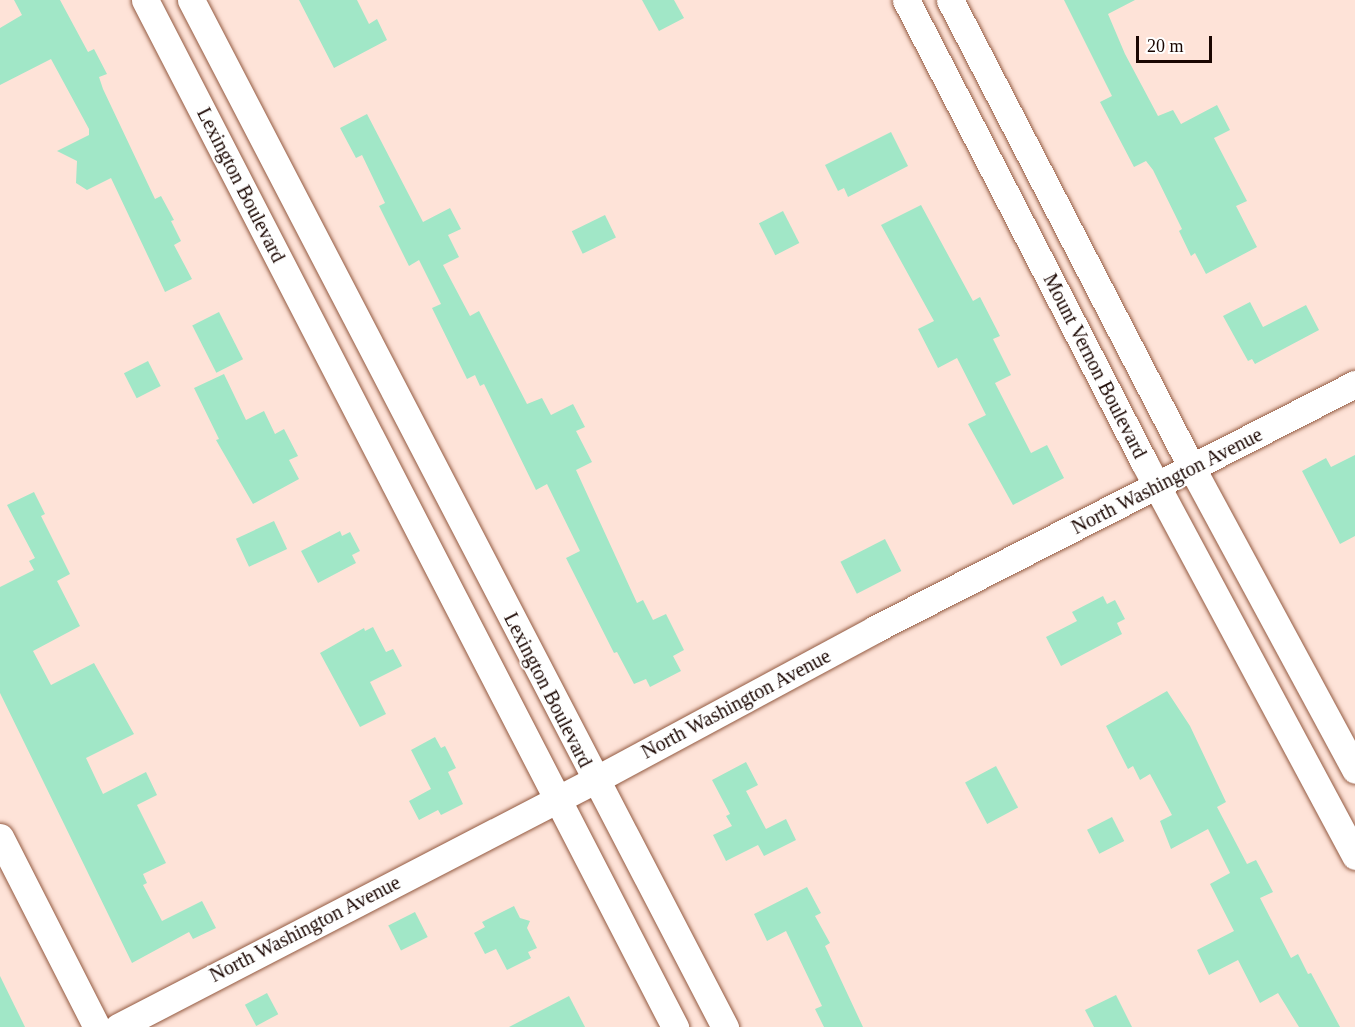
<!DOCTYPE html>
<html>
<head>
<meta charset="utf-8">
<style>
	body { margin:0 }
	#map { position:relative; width:1355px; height:1027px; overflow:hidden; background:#fee3d8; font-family:"Times New Roman",serif }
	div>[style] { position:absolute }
	.building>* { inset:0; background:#a1e7c7; transform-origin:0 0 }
	.roads { filter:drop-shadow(0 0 2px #935a41) drop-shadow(0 0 2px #935a41) }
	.minor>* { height:27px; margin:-13.5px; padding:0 13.5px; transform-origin:13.5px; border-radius:13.5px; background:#fff }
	span { translate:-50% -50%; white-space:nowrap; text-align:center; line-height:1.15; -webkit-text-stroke:4.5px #fff; paint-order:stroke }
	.street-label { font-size:20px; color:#1a0601 }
	.scale { position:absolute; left:1136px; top:36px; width:76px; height:27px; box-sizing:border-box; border:3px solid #1a0601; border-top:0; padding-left:8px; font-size:18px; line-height:21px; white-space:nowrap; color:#1a0601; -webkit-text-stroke:4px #fff; paint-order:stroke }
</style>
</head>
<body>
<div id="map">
	<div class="building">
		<i style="clip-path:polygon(14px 0,60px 0,88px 52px,94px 49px,107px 74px,99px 77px,103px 89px,155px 199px,161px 196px,174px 220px,171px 221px,181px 241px,174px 245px,192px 279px,165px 292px,111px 178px,87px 190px,76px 183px,77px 161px,57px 151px,89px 135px,89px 129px,51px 59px,0 85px,0 28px,22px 15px)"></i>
		<i style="clip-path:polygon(299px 0,357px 0,369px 24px,377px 19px,387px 40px,334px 68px)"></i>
		<i style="clip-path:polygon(642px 0,674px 0,684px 18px,659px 31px)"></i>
		<i style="clip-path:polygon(1064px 0,1135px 0,1108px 14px,1125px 54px,1158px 116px,1173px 110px,1181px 124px,1217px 105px,1230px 130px,1214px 138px,1247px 201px,1236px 206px,1257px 247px,1206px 274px,1195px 253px,1191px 256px,1179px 231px,1182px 229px,1153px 170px,1146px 161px,1134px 167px,1100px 102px,1112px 96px)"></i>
		<i style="clip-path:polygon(367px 114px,423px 222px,450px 208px,461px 229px,448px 235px,459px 257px,443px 265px,470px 316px,479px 311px,527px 404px,542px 398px,551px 415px,573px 404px,585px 427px,576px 431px,592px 462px,576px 470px,637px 603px,643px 600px,653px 620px,666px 614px,684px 650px,673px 656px,681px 671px,650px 687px,646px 679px,634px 684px,617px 652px,614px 653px,566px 558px,580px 551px,547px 484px,536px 490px,484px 384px,480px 386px,475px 375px,467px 379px,432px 308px,441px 304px,419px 260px,409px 266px,379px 206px,385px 203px,362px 155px,356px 158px,340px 128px)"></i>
		<i style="clip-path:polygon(891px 132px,908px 166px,848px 197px,844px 188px,838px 191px,825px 165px)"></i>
		<i style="clip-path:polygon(921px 205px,973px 301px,980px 297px,1000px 336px,993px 339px,1011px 375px,995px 383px,1031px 453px,1047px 445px,1064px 478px,1013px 505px,968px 424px,986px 415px,957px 358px,938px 368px,918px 329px,934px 321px,881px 225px)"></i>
		<i style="left:783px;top:211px;width:36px;height:27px;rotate:63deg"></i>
		<i style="left:605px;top:215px;width:25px;height:37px;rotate:64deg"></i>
		<i style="clip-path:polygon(1250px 302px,1263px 327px,1306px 305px,1319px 330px,1255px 364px,1252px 359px,1248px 361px,1223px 316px)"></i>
		<i style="left:219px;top:312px;width:53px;height:30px;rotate:63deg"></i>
		<i style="left:148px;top:361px;width:28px;height:27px;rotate:63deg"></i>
		<i style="clip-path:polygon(224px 374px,246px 420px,264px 411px,275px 434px,284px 429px,298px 456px,289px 460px,299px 479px,253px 504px,216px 440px,219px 439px,194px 388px)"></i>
		<i style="clip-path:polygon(1355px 455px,1355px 536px,1340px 544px,1302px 471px,1326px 458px,1331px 467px)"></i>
		<i style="clip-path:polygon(34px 492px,45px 514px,41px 516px,70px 574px,57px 581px,80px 626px,33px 651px,51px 685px,94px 663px,134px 734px,86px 758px,103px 794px,146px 772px,157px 795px,137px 805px,166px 863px,143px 874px,147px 883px,143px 885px,162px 921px,202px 901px,216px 928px,193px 939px,189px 932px,132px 963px,0 693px,0 587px,34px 570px,29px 561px,35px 558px,7px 505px)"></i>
		<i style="left:274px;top:521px;width:31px;height:42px;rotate:65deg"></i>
		<i style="clip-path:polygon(340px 531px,342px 536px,350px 532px,360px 551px,352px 555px,356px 563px,318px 583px,301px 551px)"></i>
		<i style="left:885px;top:539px;width:36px;height:50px;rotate:63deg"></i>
		<i style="clip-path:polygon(1103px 596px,1107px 604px,1115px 600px,1125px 619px,1117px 623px,1122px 634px,1061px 666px,1046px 637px,1077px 621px,1072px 612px)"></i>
		<i style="clip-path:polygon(373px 627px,386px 652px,393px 649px,402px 666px,370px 682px,386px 714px,360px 727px,320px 653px,364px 628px,365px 631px)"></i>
		<i style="clip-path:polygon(1167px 691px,1190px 726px,1226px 802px,1217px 807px,1247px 864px,1256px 860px,1273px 892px,1260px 898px,1291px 958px,1298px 954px,1308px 974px,1311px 973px,1340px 1027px,1299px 1027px,1278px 993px,1260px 1003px,1238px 960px,1209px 975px,1197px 950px,1234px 931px,1210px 884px,1230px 873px,1208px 829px,1171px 849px,1160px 821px,1172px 815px,1150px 774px,1140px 780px,1133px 766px,1128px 769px,1106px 726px)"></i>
		<i style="clip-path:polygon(435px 737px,441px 748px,445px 746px,456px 768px,448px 772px,463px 804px,441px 815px,438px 810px,419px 820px,409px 801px,431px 789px,411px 750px)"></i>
		<i style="clip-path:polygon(746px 762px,758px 785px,746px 791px,766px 829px,786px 819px,796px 840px,764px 856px,758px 845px,726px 861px,713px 835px,732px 826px,726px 816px,730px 814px,712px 780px)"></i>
		<i style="left:996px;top:766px;width:47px;height:35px;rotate:62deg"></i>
		<i style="left:1112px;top:817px;width:27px;height:28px;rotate:63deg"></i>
		<i style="clip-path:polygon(807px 887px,821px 913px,815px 916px,830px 943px,825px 946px,863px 1027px,824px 1027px,815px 1009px,822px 1006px,786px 931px,767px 941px,754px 914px)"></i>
		<i style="clip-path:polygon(514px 906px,520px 918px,530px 921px,527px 928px,537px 948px,528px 952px,531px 958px,507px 970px,496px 949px,485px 954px,474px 933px,485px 927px,482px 922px)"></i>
		<i style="left:415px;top:912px;width:28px;height:30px;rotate:63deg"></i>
		<i style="clip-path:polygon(0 976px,25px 1027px,0 1027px)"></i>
		<i style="left:267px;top:993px;width:24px;height:25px;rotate:62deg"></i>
		<i style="clip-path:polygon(1116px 995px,1132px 1027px,1094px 1027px,1085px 1010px)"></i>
		<i style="clip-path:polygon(569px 996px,585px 1027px,509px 1027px)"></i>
	</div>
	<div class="roads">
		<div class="minor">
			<i style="left:145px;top:0;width:1156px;rotate:62.7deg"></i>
			<i style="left:191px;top:0;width:1158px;rotate:62.53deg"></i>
			<i style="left:906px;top:0;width:520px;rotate:62.74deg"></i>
			<i style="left:1144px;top:462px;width:447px;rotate:61.8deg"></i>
			<i style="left:950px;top:0;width:527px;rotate:62.66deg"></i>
			<i style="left:1192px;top:468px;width:343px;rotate:61.6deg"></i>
			<i style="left:0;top:837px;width:213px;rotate:63deg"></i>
			<i style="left:118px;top:1027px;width:537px;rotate:-27.38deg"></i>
			<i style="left:595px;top:780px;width:318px;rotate:-28.3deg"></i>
			<i style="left:875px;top:629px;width:539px;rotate:-27.04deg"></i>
		</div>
	</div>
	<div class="street-label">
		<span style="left:241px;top:185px;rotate:63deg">Lexington Boulevard</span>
		<span style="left:1095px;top:366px;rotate:63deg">Mount Vernon Boulevard</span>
		<span style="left:1167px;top:481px;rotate:-27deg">North Washington Avenue</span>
		<span style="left:548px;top:690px;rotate:63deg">Lexington Boulevard</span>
		<span style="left:736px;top:704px;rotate:-28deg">North Washington Avenue</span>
		<span style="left:305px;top:929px;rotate:-27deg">North Washington Avenue</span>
	</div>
	<div class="scale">20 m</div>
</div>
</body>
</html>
